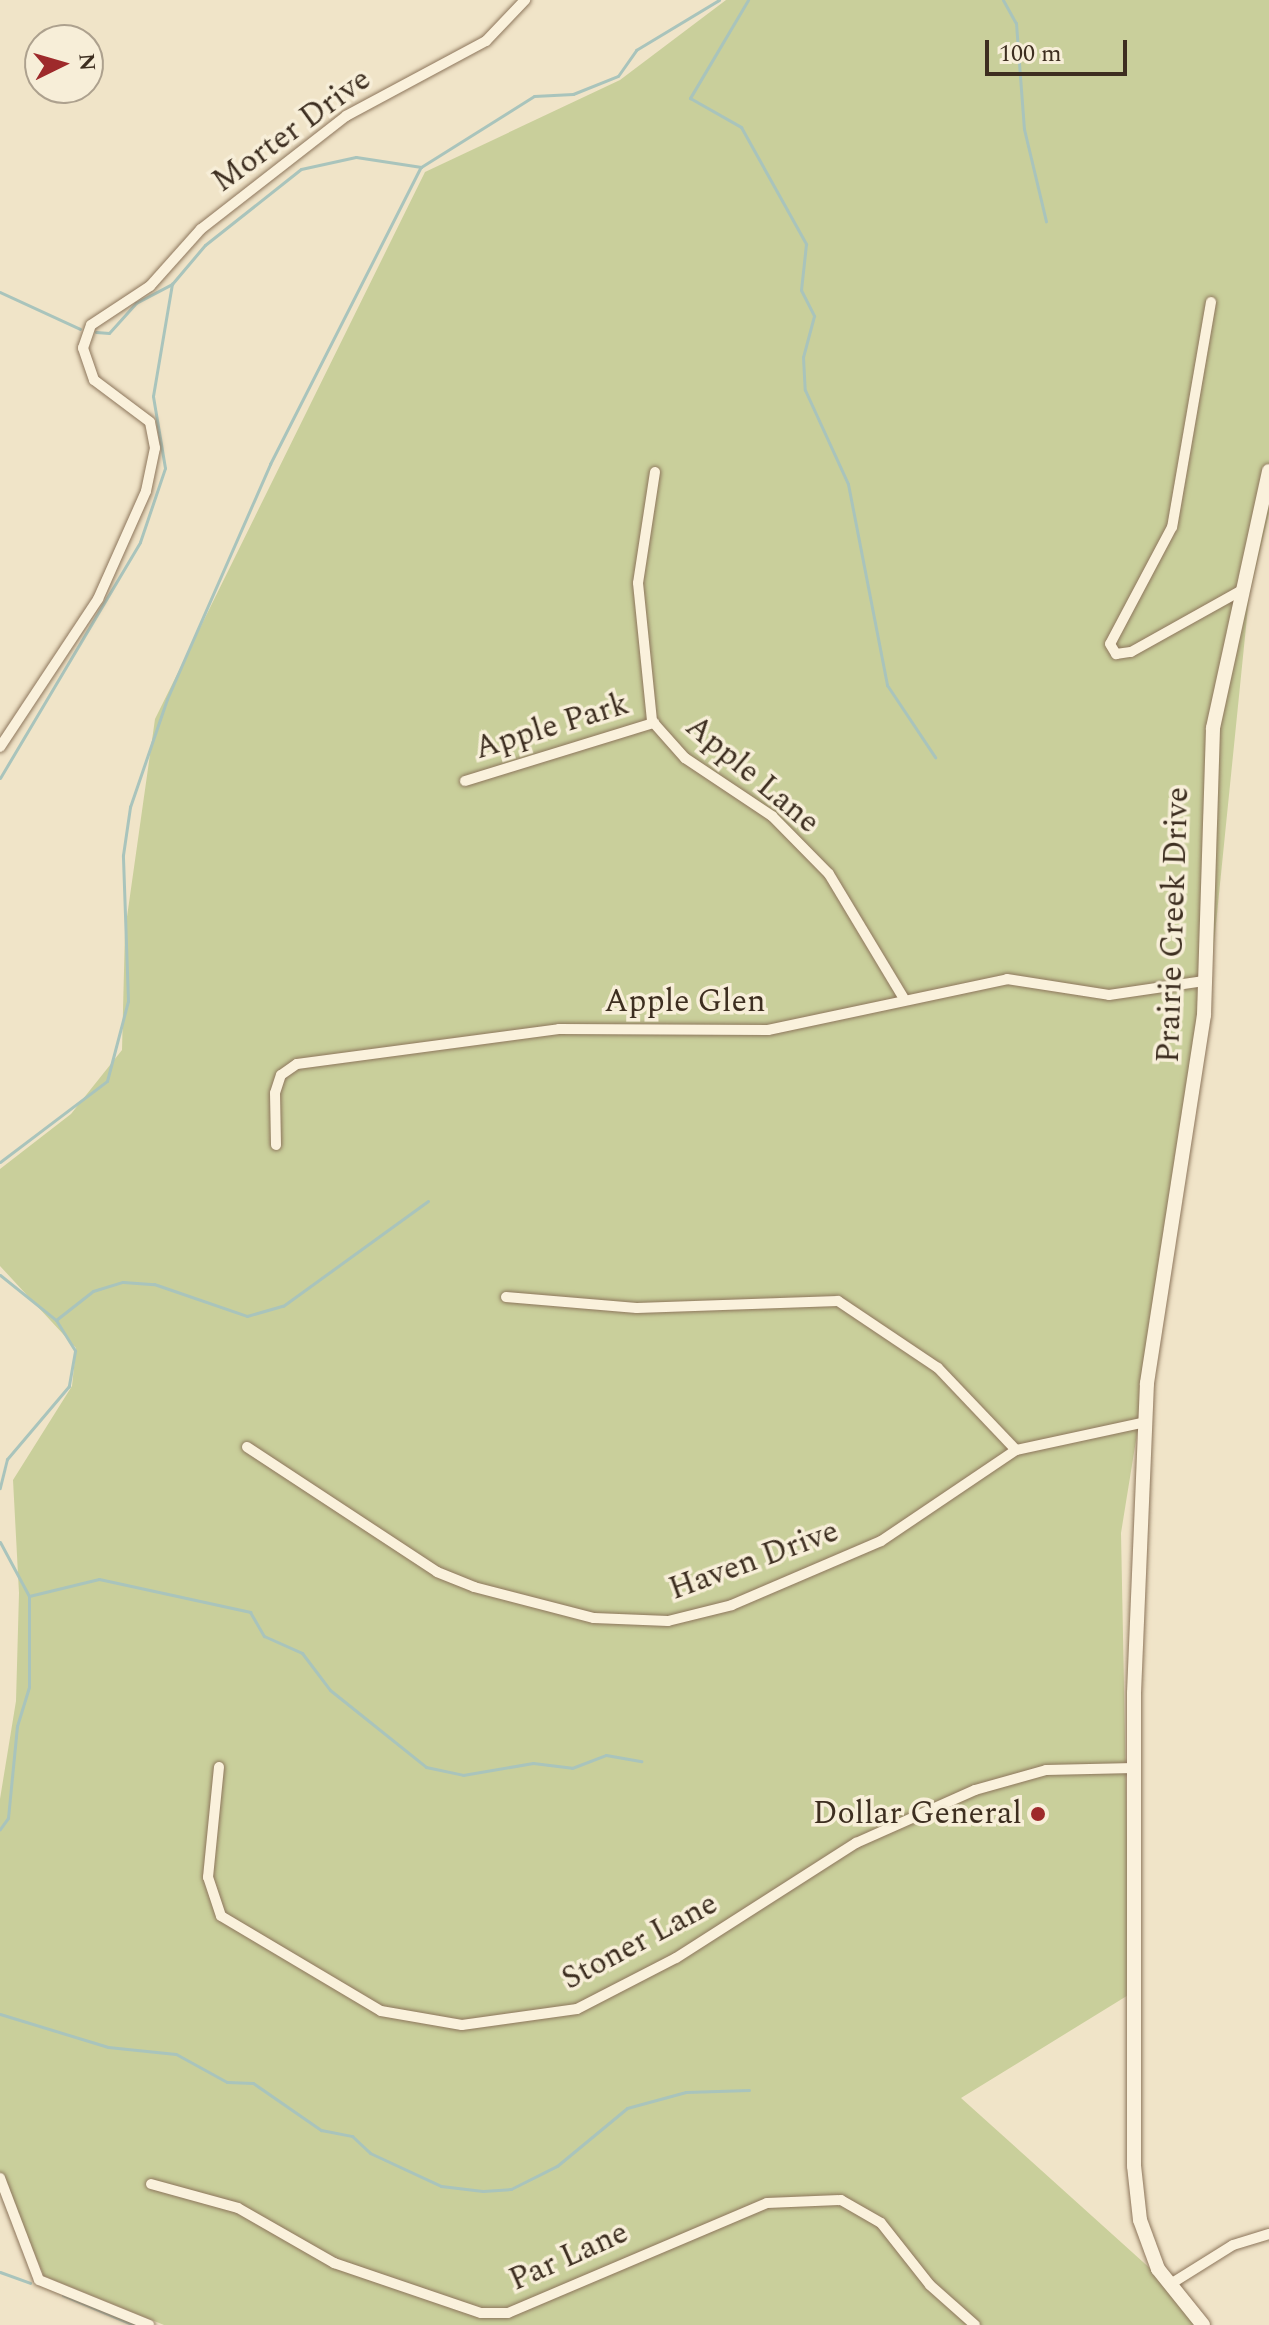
<!DOCTYPE html>
<html>
<head>
<meta charset="utf-8">
<style>
	body { margin:0 }
	#map { position:relative; width:1269px; height:2325px; overflow:hidden; background:#f0e4c8; font-family:Spectral,serif }
	div>[style] { position:absolute }
	.green>* { inset:0; background:#c9cf9b }
	.stream>* { height:3px; margin:-1.5px; padding:0 1.5px; transform-origin:1.5px; border-radius:1.5px; background:#a9c4bc }
	.roads { filter:drop-shadow(0 0 2px #8d765c) drop-shadow(0 0 2px #8d765c) }
	.street>* { height:10px; margin:-5px; padding:0 5px; transform-origin:5px; border-radius:5px; background:#faf1dc }
	.secondary>* { height:14px; margin:-7px; padding:0 7px; transform-origin:7px; border-radius:7px; background:#faf1dc }
	.dots>* { width:22px; height:22px; translate:-50% -50%; box-sizing:border-box; border:4px solid #f7eed8; border-radius:50% }
	span { translate:-50% -50%; white-space:nowrap; text-align:center; line-height:1.15; -webkit-text-stroke:7px #f7eed8; paint-order:stroke }
	.street-label { font-size:32px; color:#3d2e20 }
	.poi-label { font-size:32px; color:#3d2e20 }
	.right { translate:-100% -50%; text-align:right }
	.north { position:absolute; left:24px; top:24px; width:80px; height:80px; box-sizing:border-box; background:#f7eed8; border:2px solid #ada18e; border-radius:50%; rotate:85deg; font-size:22px; font-weight:700; line-height:32px; text-align:center; color:#3d2e20 }
	.north::after { content:''; display:block; margin:auto; width:28px; height:36px; background:#9e2a2b; clip-path:polygon(50% 0,100% 100%,50% 72%,0 100%) }
	.scale { position:absolute; left:985px; top:40px; width:142px; height:36px; box-sizing:border-box; border:4px solid #3d2e20; border-top:0; padding-left:10px; font-size:24px; line-height:28px; white-space:nowrap; color:#3d2e20; -webkit-text-stroke:6px #f7eed8; paint-order:stroke }
</style>
</head>
<body>
<div id="map">
	<div class="green">
		<i style="clip-path:polygon(726px 0,1269px 0,1269px 513px,1249px 597px,1210px 983px,1121px 1533px,1130px 1994px,961px 2098px,1153px 2271px,1200px 2325px,164px 2325px,44px 2276px,0 2172px,0 1799px,16px 1701px,19px 1593px,13px 1480px,72px 1386px,76px 1348px,0 1266px,0 1169px,71px 1114px,122px 1050px,125px 931px,155px 719px,425px 172px,620px 80px)"></i>
	</div>
	<div class="stream">
		<i style="left:748px;top:0;width:114px;rotate:120.6deg"></i>
		<i style="left:690px;top:98px;width:59px;rotate:29.6deg"></i>
		<i style="left:741px;top:127px;width:134px;rotate:60.9deg"></i>
		<i style="left:806px;top:244px;width:46px;rotate:96.2deg"></i>
		<i style="left:801px;top:290px;width:29px;rotate:63deg"></i>
		<i style="left:814px;top:316px;width:42px;rotate:105deg"></i>
		<i style="left:803px;top:357px;width:33px;rotate:87deg"></i>
		<i style="left:805px;top:390px;width:103px;rotate:65.4deg"></i>
		<i style="left:848px;top:484px;width:205px;rotate:79deg"></i>
		<i style="left:887px;top:685px;width:87px;rotate:56.3deg"></i>
		<i style="left:1003px;top:0;width:26px;rotate:61deg"></i>
		<i style="left:1016px;top:23px;width:106px;rotate:85.7deg"></i>
		<i style="left:1024px;top:129px;width:95px;rotate:76.6deg"></i>
		<i style="left:0;top:292px;width:88px;rotate:24.8deg"></i>
		<i style="left:96px;top:332px;width:13px;rotate:4deg"></i>
		<i style="left:109px;top:333px;width:40px;rotate:-48deg"></i>
		<i style="left:136px;top:303px;width:41px;rotate:-27.8deg"></i>
		<i style="left:172px;top:284px;width:51px;rotate:-49.8deg"></i>
		<i style="left:205px;top:245px;width:122px;rotate:-38.4deg"></i>
		<i style="left:301px;top:169px;width:56px;rotate:-12.3deg"></i>
		<i style="left:356px;top:157px;width:66px;rotate:8.7deg"></i>
		<i style="left:0;top:778px;width:274px;rotate:-59.3deg"></i>
		<i style="left:140px;top:542px;width:78px;rotate:-71.3deg"></i>
		<i style="left:165px;top:468px;width:73px;rotate:-99.5deg"></i>
		<i style="left:153px;top:396px;width:114px;rotate:-80.4deg"></i>
		<i style="left:0;top:1162px;width:134px;rotate:-37.1deg"></i>
		<i style="left:107px;top:1081px;width:83px;rotate:-75.3deg"></i>
		<i style="left:128px;top:1001px;width:146px;rotate:-92deg"></i>
		<i style="left:123px;top:855px;width:49px;rotate:-81.7deg"></i>
		<i style="left:130px;top:807px;width:114px;rotate:-71.1deg"></i>
		<i style="left:167px;top:699px;width:257px;rotate:-66.3deg"></i>
		<i style="left:270px;top:464px;width:333px;rotate:-63.1deg"></i>
		<i style="left:421px;top:167px;width:133px;rotate:-32.1deg"></i>
		<i style="left:534px;top:96px;width:39px;rotate:-3deg"></i>
		<i style="left:573px;top:94px;width:48px;rotate:-21.8deg"></i>
		<i style="left:618px;top:76px;width:32px;rotate:-55deg"></i>
		<i style="left:636px;top:50px;width:97px;rotate:-31.1deg"></i>
		<i style="left:0;top:1275px;width:72px;rotate:38.8deg"></i>
		<i style="left:56px;top:1320px;width:36px;rotate:58deg"></i>
		<i style="left:75px;top:1351px;width:36px;rotate:100deg"></i>
		<i style="left:69px;top:1386px;width:96px;rotate:130.3deg"></i>
		<i style="left:7px;top:1459px;width:30px;rotate:104deg"></i>
		<i style="left:56px;top:1320px;width:47px;rotate:-38.1deg"></i>
		<i style="left:93px;top:1291px;width:31px;rotate:-17deg"></i>
		<i style="left:123px;top:1282px;width:31px;rotate:4deg"></i>
		<i style="left:154px;top:1284px;width:98px;rotate:19deg"></i>
		<i style="left:247px;top:1316px;width:37px;rotate:-16deg"></i>
		<i style="left:283px;top:1306px;width:179px;rotate:-35.9deg"></i>
		<i style="left:0;top:1542px;width:61px;rotate:61.8deg"></i>
		<i style="left:29px;top:1596px;width:91px;rotate:90deg"></i>
		<i style="left:29px;top:1687px;width:41px;rotate:107.1deg"></i>
		<i style="left:17px;top:1726px;width:92px;rotate:95.6deg"></i>
		<i style="left:8px;top:1818px;width:14px;rotate:126deg"></i>
		<i style="left:29px;top:1596px;width:72px;rotate:-13.7deg"></i>
		<i style="left:99px;top:1579px;width:155px;rotate:12.3deg"></i>
		<i style="left:250px;top:1612px;width:28px;rotate:60deg"></i>
		<i style="left:264px;top:1636px;width:42px;rotate:24.1deg"></i>
		<i style="left:302px;top:1653px;width:46px;rotate:52.9deg"></i>
		<i style="left:330px;top:1690px;width:123px;rotate:38.7deg"></i>
		<i style="left:426px;top:1767px;width:38px;rotate:12deg"></i>
		<i style="left:463px;top:1775px;width:71px;rotate:-9.7deg"></i>
		<i style="left:533px;top:1763px;width:39px;rotate:7deg"></i>
		<i style="left:572px;top:1768px;width:36px;rotate:-21deg"></i>
		<i style="left:606px;top:1755px;width:36px;rotate:10deg"></i>
		<i style="left:0;top:2014px;width:113px;rotate:17deg"></i>
		<i style="left:108px;top:2047px;width:68px;rotate:5.9deg"></i>
		<i style="left:176px;top:2054px;width:58px;rotate:28.8deg"></i>
		<i style="left:227px;top:2082px;width:26px;rotate:2deg"></i>
		<i style="left:253px;top:2083px;width:83px;rotate:34.7deg"></i>
		<i style="left:321px;top:2130px;width:32px;rotate:11deg"></i>
		<i style="left:352px;top:2136px;width:25px;rotate:43deg"></i>
		<i style="left:370px;top:2153px;width:78px;rotate:24.9deg"></i>
		<i style="left:441px;top:2186px;width:42px;rotate:6.8deg"></i>
		<i style="left:483px;top:2191px;width:28px;rotate:-4deg"></i>
		<i style="left:511px;top:2189px;width:51px;rotate:-26.6deg"></i>
		<i style="left:557px;top:2166px;width:91px;rotate:-39.6deg"></i>
		<i style="left:627px;top:2108px;width:61px;rotate:-15.2deg"></i>
		<i style="left:686px;top:2092px;width:63px;rotate:-1.8deg"></i>
		<i style="left:0;top:2272px;width:32px;rotate:20deg"></i>
		<i style="left:63px;top:2295px;width:77px;rotate:22.9deg"></i>
	</div>
	<div class="roads">
		<div class="street">
			<i style="left:1211px;top:302px;width:228px;rotate:99.8deg"></i>
			<i style="left:1172px;top:527px;width:132px;rotate:117.9deg"></i>
			<i style="left:1110px;top:644px;width:12px;rotate:59deg"></i>
			<i style="left:1116px;top:654px;width:15px;rotate:-8deg"></i>
			<i style="left:1131px;top:652px;width:127px;rotate:-29.2deg"></i>
			<i style="left:655px;top:472px;width:112px;rotate:98.7deg"></i>
			<i style="left:638px;top:583px;width:139px;rotate:84.2deg"></i>
			<i style="left:652px;top:721px;width:50px;rotate:48.3deg"></i>
			<i style="left:685px;top:758px;width:105px;rotate:33.7deg"></i>
			<i style="left:772px;top:816px;width:81px;rotate:45.5deg"></i>
			<i style="left:829px;top:874px;width:146px;rotate:59deg"></i>
			<i style="left:0;top:747px;width:178px;rotate:-56.5deg"></i>
			<i style="left:98px;top:599px;width:118px;rotate:-66deg"></i>
			<i style="left:146px;top:491px;width:44px;rotate:-78.2deg"></i>
			<i style="left:155px;top:448px;width:26px;rotate:-101deg"></i>
			<i style="left:150px;top:422px;width:70px;rotate:-143.1deg"></i>
			<i style="left:94px;top:380px;width:34px;rotate:-109deg"></i>
			<i style="left:83px;top:348px;width:24px;rotate:-71deg"></i>
			<i style="left:91px;top:325px;width:71px;rotate:-33.5deg"></i>
			<i style="left:150px;top:286px;width:76px;rotate:-48.2deg"></i>
			<i style="left:201px;top:229px;width:184px;rotate:-37.9deg"></i>
			<i style="left:346px;top:116px;width:159px;rotate:-28.2deg"></i>
			<i style="left:486px;top:41px;width:57px;rotate:-46.4deg"></i>
			<i style="left:465px;top:781px;width:198px;rotate:-17.1deg"></i>
			<i style="left:276px;top:1145px;width:52px;rotate:-91.1deg"></i>
			<i style="left:275px;top:1093px;width:19px;rotate:-72deg"></i>
			<i style="left:281px;top:1075px;width:19px;rotate:-35deg"></i>
			<i style="left:297px;top:1064px;width:264px;rotate:-7.6deg"></i>
			<i style="left:559px;top:1029px;width:209px;rotate:0.3deg"></i>
			<i style="left:768px;top:1030px;width:244px;rotate:-12deg"></i>
			<i style="left:1007px;top:979px;width:103px;rotate:8.9deg"></i>
			<i style="left:1109px;top:995px;width:96px;rotate:-8.4deg"></i>
			<i style="left:506px;top:1297px;width:131px;rotate:4.8deg"></i>
			<i style="left:637px;top:1308px;width:201px;rotate:-2deg"></i>
			<i style="left:838px;top:1301px;width:120px;rotate:33.8deg"></i>
			<i style="left:938px;top:1368px;width:113px;rotate:46.4deg"></i>
			<i style="left:247px;top:1447px;width:227px;rotate:33.3deg"></i>
			<i style="left:437px;top:1572px;width:40px;rotate:22deg"></i>
			<i style="left:474px;top:1587px;width:124px;rotate:14.5deg"></i>
			<i style="left:594px;top:1618px;width:74px;rotate:2.3deg"></i>
			<i style="left:668px;top:1621px;width:66px;rotate:-14deg"></i>
			<i style="left:732px;top:1605px;width:162px;rotate:-23.2deg"></i>
			<i style="left:881px;top:1541px;width:163px;rotate:-34deg"></i>
			<i style="left:1016px;top:1450px;width:132px;rotate:-12.2deg"></i>
			<i style="left:219px;top:1767px;width:111px;rotate:95.7deg"></i>
			<i style="left:208px;top:1877px;width:41px;rotate:71.6deg"></i>
			<i style="left:221px;top:1916px;width:186px;rotate:30.7deg"></i>
			<i style="left:381px;top:2011px;width:82px;rotate:9.8deg"></i>
			<i style="left:462px;top:2025px;width:116px;rotate:-7.9deg"></i>
			<i style="left:577px;top:2009px;width:111px;rotate:-27.3deg"></i>
			<i style="left:676px;top:1958px;width:214px;rotate:-32.6deg"></i>
			<i style="left:856px;top:1843px;width:130px;rotate:-24deg"></i>
			<i style="left:975px;top:1790px;width:74px;rotate:-15.7deg"></i>
			<i style="left:1046px;top:1770px;width:88px;rotate:-1.3deg"></i>
			<i style="left:0;top:2178px;width:109px;rotate:69.1deg"></i>
			<i style="left:39px;top:2280px;width:119px;rotate:22.2deg"></i>
			<i style="left:151px;top:2184px;width:90px;rotate:15.4deg"></i>
			<i style="left:238px;top:2208px;width:111px;rotate:29.8deg"></i>
			<i style="left:334px;top:2263px;width:155px;rotate:18.8deg"></i>
			<i style="left:481px;top:2313px;width:27px"></i>
			<i style="left:508px;top:2313px;width:281px;rotate:-23deg"></i>
			<i style="left:767px;top:2203px;width:74px;rotate:-2.3deg"></i>
			<i style="left:841px;top:2200px;width:46px;rotate:29.9deg"></i>
			<i style="left:881px;top:2223px;width:79px;rotate:51.7deg"></i>
			<i style="left:930px;top:2285px;width:60px;rotate:41.6deg"></i>
			<i style="left:1169px;top:2285px;width:75px;rotate:-32deg"></i>
			<i style="left:1233px;top:2245px;width:38px;rotate:-17deg"></i>
		</div>
		<div class="secondary">
			<i style="left:1203px;top:2325px;width:72px;rotate:-128.8deg"></i>
			<i style="left:1158px;top:2269px;width:52px;rotate:-110.2deg"></i>
			<i style="left:1140px;top:2220px;width:54px;rotate:-96.3deg"></i>
			<i style="left:1134px;top:2166px;width:473px;rotate:-90deg"></i>
			<i style="left:1134px;top:1693px;width:310px;rotate:-87.6deg"></i>
			<i style="left:1147px;top:1383px;width:372px;rotate:-81.2deg"></i>
			<i style="left:1204px;top:1015px;width:287px;rotate:-88.2deg"></i>
			<i style="left:1213px;top:728px;width:263px;rotate:-77.7deg"></i>
		</div>
	</div>
	<div class="dots">
		<i style="left:1038px;top:1814px;background:#9e2a2b"></i>
	</div>
	<div class="street-label">
		<span style="left:292px;top:131px;rotate:-36deg">Morter Drive</span>
		<span style="left:552px;top:727px;rotate:-17deg">Apple Park</span>
		<span style="left:752px;top:775px;rotate:40deg">Apple Lane</span>
		<span style="left:1174px;top:925px;rotate:-88deg">Prairie Creek Drive</span>
		<span style="left:685px;top:1002px">Apple Glen</span>
		<span style="left:754px;top:1561px;rotate:-20deg">Haven Drive</span>
		<span style="left:640px;top:1942px;rotate:-28deg">Stoner Lane</span>
		<span style="left:569px;top:2257px;rotate:-24deg">Par Lane</span>
	</div>
	<div class="poi-label">
		<span class="right" style="left:1022px;top:1814px">Dollar General</span>
	</div>
	<div class="north">N</div>
	<div class="scale">100 m</div>
</div>
</body>
</html>
